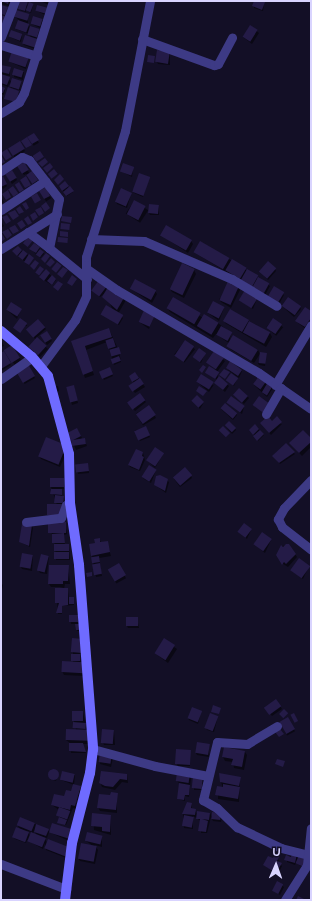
<!DOCTYPE html>
<html>
<head>
<meta charset="utf-8">
<style>
	body { margin:0 }
	#map { position:relative; width:312px; height:901px; overflow:hidden; background:#130f26; font-family:Raleway,sans-serif }
	div>[style] { position:absolute }
	.shadow>* { inset:0; background:#0007; transform-origin:0 0 }
	.building>* { inset:0; background:#241b47; transform-origin:0 0 }
	.round { border-radius:50% }
	.street>* { height:9px; margin:-4.5px; padding:0 4.5px; transform-origin:4.5px; border-radius:4.5px; background:#3d3a85 }
	.secondary>* { height:10px; margin:-5px; padding:0 5px; transform-origin:5px; border-radius:5px; background:#6f6bff }
	span { translate:-50% -50%; white-space:nowrap; text-align:center; line-height:1.15; -webkit-text-stroke:3.5px #130f26; paint-order:stroke }
	.frame { position:absolute; inset:0; border:2px solid #d9d4ff; pointer-events:none }
	.north { position:absolute; left:256px; top:845px; width:40px; height:40px; -webkit-text-stroke:3px #130f26; paint-order:stroke; rotate:2deg; font-size:11px; font-weight:700; line-height:16px; text-align:center; color:#d9d4ff }
	.north::after { content:''; display:block; margin:auto; width:14px; height:18px; background:#d9d4ff; clip-path:polygon(50% 0,100% 100%,50% 72%,0 100%) }
</style>
</head>
<body>
<div id="map">
	<div class="shadow">
		<i style="clip-path:polygon(1px 1px,11px 1px,9px 6px,1px 4px)"></i>
		<i style="clip-path:polygon(21px 1px,29px 6px,33px 5px,31px 13px,26px 10px,26px 12px,20px 10px)"></i>
		<i style="clip-path:polygon(40px 1px,50px 1px,49px 5px)"></i>
		<i style="clip-path:polygon(255px 1px,264px 3px,263px 11px,254px 8px)"></i>
		<i style="clip-path:polygon(47px 8px,47px 16px,37px 11px)"></i>
		<i style="clip-path:polygon(28px 15px,28px 24px,38px 39px,35px 38px,38px 42px,35px 49px,24px 45px,23px 43px,31px 38px,29px 34px,16px 29px,19px 20px,15px 17px)"></i>
		<i style="clip-path:polygon(43px 20px,42px 29px,32px 24px)"></i>
		<i style="clip-path:polygon(250px 26px,259px 33px,252px 44px,243px 37px)"></i>
		<i style="clip-path:polygon(22px 35px,21px 42px,10px 37px)"></i>
		<i style="clip-path:polygon(170px 53px,170px 65px,158px 64px,157px 62px)"></i>
		<i style="clip-path:polygon(28px 58px,26px 69px,10px 62px)"></i>
		<i style="clip-path:polygon(1px 66px,10px 68px,10px 76px,3px 75px,11px 81px,21px 82px,20px 90px,11px 88px,9px 83px,8px 87px,1px 84px)"></i>
		<i style="clip-path:polygon(14px 70px,24px 72px,23px 80px,14px 77px)"></i>
		<i style="clip-path:polygon(1px 87px,5px 90px,4px 95px,1px 94px)"></i>
		<i style="clip-path:polygon(1px 94px,3px 98px,1px 105px)"></i>
		<i style="left:34px;top:134px;width:10px;height:6px;rotate:61deg"></i>
		<i style="clip-path:polygon(20px 143px,25px 151px,15px 158px,9px 149px)"></i>
		<i style="clip-path:polygon(23px 164px,30px 174px,32px 172px,38px 183px,34px 186px,26px 174px,24px 175px,18px 167px)"></i>
		<i style="clip-path:polygon(133px 168px,132px 177px,121px 171px)"></i>
		<i style="clip-path:polygon(12px 171px,17px 180px,12px 184px,6px 175px)"></i>
		<i style="clip-path:polygon(2px 178px,7px 186px,3px 189px,1px 185px)"></i>
		<i style="clip-path:polygon(149px 178px,143px 197px,134px 193px,132px 191px)"></i>
		<i style="clip-path:polygon(65px 183px,73px 192px,67px 196px,60px 187px)"></i>
		<i style="left:45px;top:189px;width:11px;height:6px;rotate:56deg"></i>
		<i style="clip-path:polygon(131px 194px,127px 208px,117px 204px,116px 202px)"></i>
		<i style="clip-path:polygon(1px 197px,4px 202px,1px 204px)"></i>
		<i style="left:134px;top:201px;width:17px;height:15px;rotate:33deg"></i>
		<i style="clip-path:polygon(159px 206px,159px 215px,150px 215px,149px 213px)"></i>
		<i style="clip-path:polygon(1px 221px,4px 226px,1px 228px)"></i>
		<i style="clip-path:polygon(161px 235px,191px 241px,193px 244px,188px 253px)"></i>
		<i style="left:18px;top:247px;width:19px;height:7px;rotate:39deg"></i>
		<i style="clip-path:polygon(39px 248px,44px 254px,40px 258px,31px 249px)"></i>
		<i style="clip-path:polygon(195px 253px,229px 259px,270px 286px,265px 295px)"></i>
		<i style="clip-path:polygon(275px 269px,276px 271px,268px 280px,262px 274px)"></i>
		<i style="clip-path:polygon(194px 270px,196px 274px,184px 298px,172px 292px,170px 289px)"></i>
		<i style="clip-path:polygon(46px 271px,56px 280px,52px 285px,40px 278px)"></i>
		<i style="clip-path:polygon(99px 281px,126px 300px,118px 314px,123px 318px,119px 325px,102px 314px,113px 310px,110px 304px,103px 297px,106px 292px,100px 297px,92px 290px)"></i>
		<i style="clip-path:polygon(238px 287px,240px 290px,231px 308px,221px 302px,219px 299px)"></i>
		<i style="clip-path:polygon(274px 288px,284px 295px,279px 304px)"></i>
		<i style="clip-path:polygon(131px 289px,155px 291px,157px 294px,152px 303px)"></i>
		<i style="clip-path:polygon(174px 299px,203px 318px,218px 323px,231px 333px,230px 339px,258px 350px,260px 354px,254px 363px,230px 349px,230px 344px,216px 334px,213px 338px,170px 312px,168px 309px)"></i>
		<i style="clip-path:polygon(257px 299px,253px 309px,240px 300px)"></i>
		<i style="clip-path:polygon(282px 306px,300px 307px,301px 309px,294px 317px)"></i>
		<i style="clip-path:polygon(224px 308px,219px 321px,208px 313px)"></i>
		<i style="clip-path:polygon(21px 309px,17px 319px,7px 310px)"></i>
		<i style="clip-path:polygon(230px 310px,270px 333px,272px 337px,266px 347px,225px 323px)"></i>
		<i style="clip-path:polygon(311px 312px,311px 322px,306px 329px,298px 323px,297px 321px)"></i>
		<i style="clip-path:polygon(154px 316px,149px 329px,139px 322px)"></i>
		<i style="left:273px;top:319px;width:13px;height:11px;rotate:39deg"></i>
		<i style="clip-path:polygon(38px 320px,46px 329px,36px 338px,48px 349px,40px 357px,30px 347px,36px 340px,29px 332px)"></i>
		<i style="left:27px;top:325px;width:1px;height:11px;rotate:90deg"></i>
		<i style="clip-path:polygon(109px 329px,119px 351px,121px 362px,114px 365px,107px 342px,86px 350px,94px 375px,85px 378px,72px 341px)"></i>
		<i style="clip-path:polygon(47px 332px,52px 341px,47px 345px,41px 336px)"></i>
		<i style="clip-path:polygon(1px 340px,4px 346px,1px 347px)"></i>
		<i style="left:185px;top:341px;width:13px;height:17px;rotate:39deg"></i>
		<i style="left:12px;top:347px;width:16px;height:8px;rotate:55deg"></i>
		<i style="clip-path:polygon(3px 353px,11px 365px,1px 371px,1px 354px)"></i>
		<i style="clip-path:polygon(205px 353px,201px 363px,194px 357px)"></i>
		<i style="clip-path:polygon(214px 353px,225px 361px,217px 372px,218px 377px,229px 386px,225px 392px,215px 383px,209px 392px,197px 382px,214px 385px,217px 380px,206px 373px,216px 369px,207px 362px)"></i>
		<i style="clip-path:polygon(266px 354px,265px 366px,259px 365px,258px 363px)"></i>
		<i style="clip-path:polygon(230px 363px,242px 371px,239px 378px,228px 370px)"></i>
		<i style="left:28px;top:366px;width:14px;height:12px;rotate:60deg"></i>
		<i style="clip-path:polygon(111px 370px,113px 376px,104px 380px,100px 372px)"></i>
		<i style="clip-path:polygon(135px 373px,145px 387px,135px 393px,130px 386px,134px 383px,130px 376px)"></i>
		<i style="clip-path:polygon(237px 379px,234px 386px,228px 380px)"></i>
		<i style="clip-path:polygon(265px 382px,273px 388px,267px 397px,254px 385px)"></i>
		<i style="clip-path:polygon(58px 386px,59px 391px,57px 392px,55px 387px)"></i>
		<i style="clip-path:polygon(74px 386px,78px 403px,72px 405px,67px 387px)"></i>
		<i style="clip-path:polygon(234px 395px,247px 396px,249px 398px,244px 404px)"></i>
		<i style="clip-path:polygon(231px 397px,244px 407px,242px 414px,229px 404px)"></i>
		<i style="clip-path:polygon(144px 400px,146px 402px,135px 411px,131px 405px)"></i>
		<i style="clip-path:polygon(204px 402px,200px 409px,194px 403px)"></i>
		<i style="left:149px;top:406px;width:14px;height:15px;rotate:60deg"></i>
		<i style="clip-path:polygon(221px 409px,236px 413px,237px 415px,233px 420px)"></i>
		<i style="clip-path:polygon(272px 422px,282px 424px,271px 435px,263px 425px)"></i>
		<i style="clip-path:polygon(225px 425px,235px 428px,236px 430px,232px 434px)"></i>
		<i style="clip-path:polygon(255px 425px,264px 435px,258px 441px,250px 430px)"></i>
		<i style="clip-path:polygon(77px 429px,82px 438px,78px 441px,85px 441px,87px 446px,76px 450px,69px 433px)"></i>
		<i style="clip-path:polygon(147px 429px,150px 437px,140px 441px,135px 430px)"></i>
		<i style="clip-path:polygon(311px 440px,311px 447px,302px 456px,293px 446px)"></i>
		<i style="clip-path:polygon(68px 449px,60px 467px,41px 459px,39px 456px)"></i>
		<i style="clip-path:polygon(143px 453px,145px 460px,140px 471px,130px 467px,129px 465px)"></i>
		<i style="clip-path:polygon(294px 453px,295px 454px,280px 464px,275px 458px)"></i>
		<i style="clip-path:polygon(163px 454px,155px 468px,147px 460px)"></i>
		<i style="clip-path:polygon(76px 466px,88px 466px,89px 473px,78px 474px)"></i>
		<i style="clip-path:polygon(156px 470px,151px 483px,144px 479px,143px 477px)"></i>
		<i style="clip-path:polygon(160px 476px,169px 482px,166px 493px,155px 485px)"></i>
		<i style="clip-path:polygon(191px 476px,192px 478px,180px 487px,174px 479px)"></i>
		<i style="clip-path:polygon(63px 479px,64px 489px,61px 489px,64px 505px,57px 505px,51px 487px)"></i>
		<i style="clip-path:polygon(65px 523px,67px 534px,64px 535px,65px 545px,69px 547px,70px 560px,56px 560px,55px 545px,49px 524px)"></i>
		<i style="clip-path:polygon(32px 526px,33px 528px,30px 547px,20px 542px)"></i>
		<i style="clip-path:polygon(251px 530px,247px 539px,239px 532px)"></i>
		<i style="clip-path:polygon(99px 539px,101px 542px,107px 542px,111px 556px,99px 558px,102px 576px,96px 577px,92px 555px)"></i>
		<i style="clip-path:polygon(271px 540px,265px 553px,254px 544px)"></i>
		<i style="clip-path:polygon(289px 545px,297px 557px,288px 567px,280px 562px,282px 546px)"></i>
		<i style="clip-path:polygon(33px 556px,32px 571px,22px 569px,21px 567px)"></i>
		<i style="clip-path:polygon(49px 556px,47px 574px,40px 573px,39px 571px)"></i>
		<i style="left:119px;top:565px;width:15px;height:11px;rotate:62deg"></i>
		<i style="clip-path:polygon(68px 566px,70px 584px,65px 584px,64px 589px,68px 591px,69px 598px,74px 598px,74px 605px,61px 606px,62px 614px,58px 614px,56px 589px,64px 587px,51px 587px,49px 584px)"></i>
		<i style="clip-path:polygon(309px 566px,303px 579px,292px 571px)"></i>
		<i style="clip-path:polygon(1px 583px,3px 585px,1px 595px)"></i>
		<i style="clip-path:polygon(70px 616px,78px 618px,80px 631px,77px 631px,76px 624px,71px 624px)"></i>
		<i style="clip-path:polygon(137px 618px,139px 628px,128px 628px,127px 626px)"></i>
		<i style="clip-path:polygon(73px 639px,83px 654px,79px 654px,84px 676px,64px 675px,62px 671px,73px 662px)"></i>
		<i style="clip-path:polygon(164px 640px,177px 649px,168px 663px,156px 654px)"></i>
		<i style="clip-path:polygon(276px 700px,282px 709px,272px 716px,267px 710px)"></i>
		<i style="clip-path:polygon(83px 712px,90px 744px,82px 744px,86px 753px,71px 753px,70px 743px,66px 740px,76px 730px,74px 721px)"></i>
		<i style="clip-path:polygon(201px 712px,198px 724px,189px 720px,188px 718px)"></i>
		<i style="clip-path:polygon(218px 716px,214px 732px,207px 730px,206px 728px)"></i>
		<i style="left:288px;top:718px;width:15px;height:9px;rotate:62deg"></i>
		<i style="clip-path:polygon(114px 731px,115px 745px,104px 745px,103px 742px)"></i>
		<i style="clip-path:polygon(209px 745px,209px 757px,197px 755px,196px 753px)"></i>
		<i style="clip-path:polygon(190px 751px,190px 766px,178px 766px,177px 764px)"></i>
		<i style="clip-path:polygon(245px 752px,247px 755px,244px 770px,234px 768px,233px 762px,225px 761px,223px 757px)"></i>
		<i style="clip-path:polygon(101px 754px,113px 758px,111px 767px,100px 764px)"></i>
		<i style="clip-path:polygon(51px 769px,58px 772px,56px 781px,50px 779px)"></i>
		<i style="clip-path:polygon(62px 772px,75px 775px,74px 785px,81px 789px,78px 800px,76px 799px,76px 809px,73px 808px,66px 825px,59px 823px,59px 810px,52px 805px,67px 798px,72px 792px,74px 785px,61px 780px)"></i>
		<i style="clip-path:polygon(102px 772px,127px 775px,128px 783px,122px 782px,115px 790px,102px 787px,99px 780px)"></i>
		<i style="clip-path:polygon(177px 774px,191px 778px,189px 797px,185px 796px,185px 801px,178px 799px,180px 784px,177px 781px)"></i>
		<i style="clip-path:polygon(194px 777px,204px 780px,203px 790px,194px 790px)"></i>
		<i style="clip-path:polygon(240px 778px,239px 802px,218px 799px,218px 787px,223px 788px,221px 782px)"></i>
		<i style="clip-path:polygon(117px 794px,117px 813px,100px 811px,98px 807px)"></i>
		<i style="clip-path:polygon(192px 804px,192px 809px,198px 814px,210px 813px,212px 817px,222px 816px,221px 822px,213px 821px,211px 817px,207px 833px,201px 833px,201px 821px,193px 816px,193px 829px,184px 828px,183px 814px)"></i>
		<i style="clip-path:polygon(93px 814px,111px 816px,111px 835px,94px 830px)"></i>
		<i style="clip-path:polygon(evenodd,35px 824px,50px 832px,53px 824px,69px 841px,49px 832px,47px 838px,37px 836px,34px 830px,33px 834px,45px 839px,47px 843px,68px 848px,66px 858px,46px 850px,45px 843px,43px 849px,27px 840px,26px 843px,15px 839px,13px 837px,20px 829px,18px 826px,35px 824px,27px 831px,32px 832px,30px 836px,27px 831px)"></i>
		<i style="clip-path:polygon(102px 836px,102px 847px,95px 845px,98px 850px,95px 864px,80px 861px,78px 858px,93px 846px,86px 841px)"></i>
		<i style="clip-path:polygon(287px 856px,297px 856px,304px 868px,296px 863px,295px 865px,287px 862px)"></i>
		<i style="clip-path:polygon(269px 857px,279px 860px,278px 862px,282px 866px,278px 874px,264px 865px)"></i>
		<i style="clip-path:polygon(278px 883px,284px 887px,280px 895px,274px 890px)"></i>
	</div>
	<div class="building">
		<i style="clip-path:polygon(1px 1px,9px 1px,8px 4px)"></i>
		<i style="clip-path:polygon(20px 1px,28px 1px,25px 11px,18px 9px)"></i>
		<i style="clip-path:polygon(254px 1px,265px 2px,262px 10px,252px 6px)"></i>
		<i style="left:29px;top:2px;width:5px;height:9px;rotate:22deg"></i>
		<i style="clip-path:polygon(1px 5px,8px 7px,5px 15px,1px 14px)"></i>
		<i style="left:37px;top:5px;width:11px;height:6px;rotate:15deg"></i>
		<i style="left:16px;top:10px;width:14px;height:7px;rotate:17deg"></i>
		<i style="clip-path:polygon(1px 15px,7px 17px,1px 31px)"></i>
		<i style="left:33px;top:16px;width:10px;height:8px;rotate:17deg"></i>
		<i style="left:18px;top:20px;width:12px;height:9px;rotate:20deg"></i>
		<i style="left:250px;top:25px;width:9px;height:14px;rotate:32deg"></i>
		<i style="left:30px;top:26px;width:10px;height:9px;rotate:17deg"></i>
		<i style="left:11px;top:30px;width:12px;height:7px;rotate:20deg"></i>
		<i style="left:25px;top:35px;width:13px;height:9px;rotate:18deg"></i>
		<i style="left:157px;top:50px;width:13px;height:12px;rotate:9deg"></i>
		<i style="left:12px;top:51px;width:18px;height:11px;rotate:19deg"></i>
		<i style="left:148px;top:55px;width:7px;height:7px;rotate:8deg"></i>
		<i style="clip-path:polygon(1px 65px,11px 67px,9px 74px,1px 72px)"></i>
		<i style="left:14px;top:68px;width:10px;height:7px;rotate:17deg"></i>
		<i style="clip-path:polygon(1px 74px,10px 77px,7px 85px,1px 83px)"></i>
		<i style="left:12px;top:78px;width:10px;height:9px;rotate:17deg"></i>
		<i style="clip-path:polygon(1px 86px,5px 88px,3px 93px,1px 93px)"></i>
		<i style="clip-path:polygon(8px 87px,19px 91px,16px 102px,4px 99px)"></i>
		<i style="clip-path:polygon(34px 133px,39px 140px,32px 144px,27px 137px)"></i>
		<i style="clip-path:polygon(27px 137px,32px 145px,26px 148px,21px 141px)"></i>
		<i style="left:20px;top:141px;width:9px;height:14px;rotate:58deg"></i>
		<i style="left:7px;top:149px;width:9px;height:7px;rotate:58deg"></i>
		<i style="left:40px;top:151px;width:7px;height:9px;rotate:56deg"></i>
		<i style="clip-path:polygon(1px 155px,5px 162px,1px 164px)"></i>
		<i style="clip-path:polygon(45px 158px,48px 162px,42px 167px,38px 163px)"></i>
		<i style="left:24px;top:162px;width:9px;height:8px;rotate:58deg"></i>
		<i style="clip-path:polygon(50px 163px,53px 167px,47px 173px,43px 168px)"></i>
		<i style="left:123px;top:163px;width:12px;height:9px;rotate:20deg"></i>
		<i style="left:54px;top:169px;width:6px;height:8px;rotate:51deg"></i>
		<i style="left:12px;top:170px;width:9px;height:8px;rotate:58deg"></i>
		<i style="left:32px;top:171px;width:11px;height:7px;rotate:56deg"></i>
		<i style="left:139px;top:173px;width:12px;height:20px;rotate:20deg"></i>
		<i style="clip-path:polygon(60px 174px,64px 179px,58px 185px,54px 180px)"></i>
		<i style="clip-path:polygon(3px 176px,7px 184px,1px 187px,1px 177px)"></i>
		<i style="clip-path:polygon(26px 176px,31px 185px,25px 188px,20px 180px)"></i>
		<i style="clip-path:polygon(65px 181px,69px 186px,62px 191px,59px 186px)"></i>
		<i style="left:19px;top:182px;width:9px;height:5px;rotate:58deg"></i>
		<i style="left:13px;top:186px;width:9px;height:6px;rotate:54deg"></i>
		<i style="clip-path:polygon(70px 186px,74px 191px,66px 196px,63px 192px)"></i>
		<i style="clip-path:polygon(46px 187px,50px 196px,44px 199px,39px 191px)"></i>
		<i style="left:121px;top:188px;width:12px;height:15px;rotate:24deg"></i>
		<i style="clip-path:polygon(8px 190px,11px 197px,6px 200px,2px 194px)"></i>
		<i style="left:37px;top:193px;width:8px;height:7px;rotate:60deg"></i>
		<i style="left:134px;top:200px;width:13px;height:16px;rotate:27deg"></i>
		<i style="clip-path:polygon(26px 202px,29px 208px,26px 210px,22px 204px)"></i>
		<i style="clip-path:polygon(46px 202px,50px 208px,45px 212px,41px 206px)"></i>
		<i style="left:149px;top:204px;width:10px;height:9px;rotate:6deg"></i>
		<i style="clip-path:polygon(20px 206px,24px 212px,19px 214px,16px 209px)"></i>
		<i style="clip-path:polygon(41px 207px,44px 213px,39px 216px,35px 210px)"></i>
		<i style="clip-path:polygon(15px 210px,19px 216px,13px 220px,8px 213px)"></i>
		<i style="clip-path:polygon(35px 212px,38px 217px,33px 221px,30px 215px)"></i>
		<i style="clip-path:polygon(7px 215px,11px 221px,6px 224px,2px 217px)"></i>
		<i style="clip-path:polygon(28px 216px,32px 223px,28px 225px,24px 219px)"></i>
		<i style="clip-path:polygon(62px 216px,72px 217px,71px 223px,61px 221px)"></i>
		<i style="left:22px;top:220px;width:7px;height:6px;rotate:56deg"></i>
		<i style="left:61px;top:223px;width:9px;height:6px;rotate:6deg"></i>
		<i style="clip-path:polygon(15px 225px,19px 231px,13px 234px,9px 228px)"></i>
		<i style="left:166px;top:225px;width:30px;height:12px;rotate:30deg"></i>
		<i style="clip-path:polygon(8px 229px,12px 235px,7px 239px,2px 232px)"></i>
		<i style="clip-path:polygon(60px 231px,68px 232px,68px 237px,60px 236px)"></i>
		<i style="clip-path:polygon(1px 232px,5px 239px,1px 242px)"></i>
		<i style="left:28px;top:237px;width:6px;height:8px;rotate:39deg"></i>
		<i style="left:58px;top:237px;width:10px;height:5px;rotate:6deg"></i>
		<i style="left:200px;top:241px;width:34px;height:13px;rotate:30deg"></i>
		<i style="clip-path:polygon(34px 243px,40px 247px,36px 253px,29px 249px)"></i>
		<i style="clip-path:polygon(18px 246px,22px 250px,17px 256px,12px 251px)"></i>
		<i style="left:40px;top:249px;width:5px;height:7px;rotate:37deg"></i>
		<i style="left:23px;top:250px;width:6px;height:8px;rotate:39deg"></i>
		<i style="clip-path:polygon(46px 253px,50px 256px,45px 263px,41px 259px)"></i>
		<i style="clip-path:polygon(29px 254px,34px 258px,29px 265px,24px 262px)"></i>
		<i style="clip-path:polygon(51px 258px,55px 262px,50px 267px,46px 264px)"></i>
		<i style="left:232px;top:259px;width:17px;height:13px;rotate:31deg"></i>
		<i style="clip-path:polygon(35px 260px,39px 263px,34px 270px,30px 266px)"></i>
		<i style="left:268px;top:261px;width:11px;height:14px;rotate:41deg"></i>
		<i style="left:57px;top:262px;width:6px;height:9px;rotate:39deg"></i>
		<i style="left:182px;top:263px;width:14px;height:29px;rotate:25deg"></i>
		<i style="left:40px;top:266px;width:5px;height:8px;rotate:37deg"></i>
		<i style="clip-path:polygon(63px 267px,68px 270px,62px 278px,57px 274px)"></i>
		<i style="clip-path:polygon(46px 269px,50px 273px,44px 281px,39px 277px)"></i>
		<i style="left:247px;top:269px;width:13px;height:13px;rotate:29deg"></i>
		<i style="clip-path:polygon(52px 275px,56px 279px,52px 285px,47px 281px)"></i>
		<i style="clip-path:polygon(72px 275px,77px 279px,72px 286px,67px 283px)"></i>
		<i style="left:258px;top:277px;width:13px;height:12px;rotate:29deg"></i>
		<i style="left:135px;top:279px;width:24px;height:11px;rotate:28deg"></i>
		<i style="left:99px;top:280px;width:10px;height:13px;rotate:37deg"></i>
		<i style="clip-path:polygon(58px 281px,63px 284px,58px 291px,53px 287px)"></i>
		<i style="left:228px;top:281px;width:12px;height:21px;rotate:24deg"></i>
		<i style="left:274px;top:286px;width:12px;height:13px;rotate:31deg"></i>
		<i style="clip-path:polygon(108px 287px,125px 296px,117px 310px,102px 297px)"></i>
		<i style="left:245px;top:290px;width:15px;height:12px;rotate:32deg"></i>
		<i style="left:173px;top:297px;width:32px;height:13px;rotate:30deg"></i>
		<i style="left:288px;top:297px;width:16px;height:11px;rotate:35deg"></i>
		<i style="left:213px;top:301px;width:13px;height:13px;rotate:27deg"></i>
		<i style="left:11px;top:302px;width:13px;height:9px;rotate:32deg"></i>
		<i style="left:106px;top:305px;width:20px;height:11px;rotate:30deg"></i>
		<i style="clip-path:polygon(305px 307px,311px 311px,311px 318px,305px 327px,295px 321px)"></i>
		<i style="left:230px;top:309px;width:22px;height:14px;rotate:30deg"></i>
		<i style="left:144px;top:310px;width:12px;height:13px;rotate:24deg"></i>
		<i style="left:204px;top:314px;width:17px;height:14px;rotate:31deg"></i>
		<i style="left:20px;top:318px;width:9px;height:12px;rotate:36deg"></i>
		<i style="left:273px;top:318px;width:11px;height:12px;rotate:34deg"></i>
		<i style="left:38px;top:319px;width:11px;height:16px;rotate:49deg"></i>
		<i style="left:249px;top:321px;width:24px;height:13px;rotate:28deg"></i>
		<i style="left:221px;top:326px;width:13px;height:10px;rotate:29deg"></i>
		<i style="clip-path:polygon(109px 328px,112px 337px,85px 346px,93px 371px,83px 375px,71px 341px)"></i>
		<i style="left:47px;top:331px;width:9px;height:8px;rotate:58deg"></i>
		<i style="left:233px;top:335px;width:29px;height:13px;rotate:31deg"></i>
		<i style="left:37px;top:337px;width:13px;height:13px;rotate:42deg"></i>
		<i style="left:113px;top:338px;width:9px;height:8px;rotate:72deg"></i>
		<i style="left:185px;top:340px;width:11px;height:19px;rotate:34deg"></i>
		<i style="left:12px;top:345px;width:15px;height:10px;rotate:58deg"></i>
		<i style="left:119px;top:347px;width:7px;height:10px;rotate:74deg"></i>
		<i style="left:199px;top:348px;width:9px;height:11px;rotate:36deg"></i>
		<i style="clip-path:polygon(4px 351px,11px 363px,1px 369px,1px 353px)"></i>
		<i style="left:214px;top:351px;width:12px;height:14px;rotate:35deg"></i>
		<i style="left:260px;top:352px;width:7px;height:11px;rotate:8deg"></i>
		<i style="left:119px;top:356px;width:5px;height:9px;rotate:68deg"></i>
		<i style="clip-path:polygon(230px 361px,242px 370px,238px 376px,226px 368px)"></i>
		<i style="left:28px;top:364px;width:14px;height:14px;rotate:60deg"></i>
		<i style="clip-path:polygon(203px 365px,206px 367px,202px 373px,199px 370px)"></i>
		<i style="left:209px;top:366px;width:12px;height:8px;rotate:31deg"></i>
		<i style="left:110px;top:367px;width:8px;height:12px;rotate:67deg"></i>
		<i style="clip-path:polygon(224px 369px,230px 372px,225px 379px,219px 375px)"></i>
		<i style="clip-path:polygon(135px 372px,139px 378px,132px 382px,129px 376px)"></i>
		<i style="left:231px;top:373px;width:9px;height:9px;rotate:36deg"></i>
		<i style="left:201px;top:374px;width:15px;height:9px;rotate:32deg"></i>
		<i style="clip-path:polygon(219px 376px,228px 384px,223px 390px,214px 383px)"></i>
		<i style="left:259px;top:376px;width:9px;height:10px;rotate:36deg"></i>
		<i style="left:140px;top:378px;width:7px;height:14px;rotate:56deg"></i>
		<i style="left:268px;top:382px;width:6px;height:12px;rotate:31deg"></i>
		<i style="left:74px;top:385px;width:16px;height:8px;rotate:76deg"></i>
		<i style="clip-path:polygon(199px 386px,207px 391px,203px 396px,196px 391px)"></i>
		<i style="left:239px;top:388px;width:12px;height:9px;rotate:42deg"></i>
		<i style="left:140px;top:393px;width:9px;height:16px;rotate:54deg"></i>
		<i style="left:197px;top:395px;width:10px;height:8px;rotate:45deg"></i>
		<i style="left:231px;top:396px;width:17px;height:8px;rotate:36deg"></i>
		<i style="left:259px;top:396px;width:14px;height:11px;rotate:36deg"></i>
		<i style="left:225px;top:403px;width:16px;height:7px;rotate:40deg"></i>
		<i style="left:149px;top:405px;width:12px;height:16px;rotate:55deg"></i>
		<i style="clip-path:polygon(268px 416px,272px 421px,277px 416px,282px 422px,269px 433px,260px 423px)"></i>
		<i style="left:229px;top:421px;width:10px;height:6px;rotate:45deg"></i>
		<i style="clip-path:polygon(255px 424px,259px 429px,253px 435px,249px 430px)"></i>
		<i style="left:146px;top:426px;width:10px;height:13px;rotate:66deg"></i>
		<i style="left:223px;top:426px;width:10px;height:6px;rotate:45deg"></i>
		<i style="left:77px;top:428px;width:9px;height:11px;rotate:63deg"></i>
		<i style="clip-path:polygon(260px 430px,264px 434px,257px 441px,253px 436px)"></i>
		<i style="clip-path:polygon(303px 430px,311px 438px,311px 442px,299px 453px,289px 443px)"></i>
		<i style="left:46px;top:437px;width:22px;height:21px;rotate:22deg"></i>
		<i style="left:85px;top:438px;width:6px;height:14px;rotate:81deg"></i>
		<i style="clip-path:polygon(286px 443px,295px 452px,279px 463px,272px 456px)"></i>
		<i style="left:155px;top:447px;width:11px;height:16px;rotate:34deg"></i>
		<i style="clip-path:polygon(136px 449px,143px 452px,142px 456px,144px 457px,139px 470px,128px 465px)"></i>
		<i style="left:88px;top:463px;width:8px;height:13px;rotate:83deg"></i>
		<i style="left:149px;top:465px;width:9px;height:14px;rotate:32deg"></i>
		<i style="left:185px;top:467px;width:11px;height:16px;rotate:49deg"></i>
		<i style="clip-path:polygon(160px 475px,168px 479px,165px 491px,154px 485px,156px 476px)"></i>
		<i style="left:50px;top:478px;width:14px;height:9px"></i>
		<i style="clip-path:polygon(51px 489px,62px 489px,62px 495px,50px 494px)"></i>
		<i style="clip-path:polygon(55px 495px,64px 496px,63px 503px,54px 503px)"></i>
		<i style="left:47px;top:504px;width:15px;height:11px"></i>
		<i style="left:66px;top:522px;width:11px;height:18px;rotate:90deg"></i>
		<i style="left:244px;top:523px;width:10px;height:11px;rotate:37deg"></i>
		<i style="clip-path:polygon(22px 524px,32px 525px,29px 546px,19px 542px)"></i>
		<i style="left:262px;top:532px;width:12px;height:15px;rotate:35deg"></i>
		<i style="clip-path:polygon(64px 533px,65px 543px,52px 543px,52px 534px)"></i>
		<i style="clip-path:polygon(100px 538px,100px 542px,108px 541px,110px 552px,91px 556px,89px 544px,95px 543px,94px 539px)"></i>
		<i style="left:54px;top:544px;width:15px;height:7px"></i>
		<i style="clip-path:polygon(286px 544px,289px 544px,296px 554px,286px 564px,284px 562px,282px 565px,276px 555px,281px 545px,283px 547px)"></i>
		<i style="left:54px;top:552px;width:15px;height:7px"></i>
		<i style="left:22px;top:553px;width:11px;height:14px;rotate:10deg"></i>
		<i style="left:41px;top:554px;width:8px;height:17px;rotate:14deg"></i>
		<i style="left:99px;top:556px;width:6px;height:8px;rotate:81deg"></i>
		<i style="left:299px;top:558px;width:14px;height:15px;rotate:36deg"></i>
		<i style="left:100px;top:563px;width:11px;height:8px;rotate:80deg"></i>
		<i style="left:119px;top:563px;width:14px;height:13px;rotate:60deg"></i>
		<i style="clip-path:polygon(49px 565px,69px 565px,68px 581px,63px 581px,63px 584px,48px 584px)"></i>
		<i style="clip-path:polygon(92px 572px,92px 576px,87px 577px,86px 573px)"></i>
		<i style="clip-path:polygon(55px 588px,68px 588px,68px 605px,62px 606px,62px 613px,56px 613px,59px 603px,55px 603px)"></i>
		<i style="left:69px;top:597px;width:5px;height:7px"></i>
		<i style="left:69px;top:615px;width:9px;height:7px"></i>
		<i style="left:126px;top:617px;width:12px;height:9px"></i>
		<i style="clip-path:polygon(75px 624px,80px 624px,81px 630px,76px 630px)"></i>
		<i style="left:72px;top:638px;width:11px;height:14px;rotate:5deg"></i>
		<i style="left:164px;top:638px;width:13px;height:18px;rotate:32deg"></i>
		<i style="left:71px;top:654px;width:9px;height:7px"></i>
		<i style="left:62px;top:661px;width:22px;height:11px;rotate:3deg"></i>
		<i style="left:276px;top:699px;width:9px;height:15px;rotate:54deg"></i>
		<i style="clip-path:polygon(213px 705px,221px 708px,219px 714px,211px 712px)"></i>
		<i style="left:192px;top:707px;width:11px;height:12px;rotate:22deg"></i>
		<i style="left:284px;top:709px;width:6px;height:7px;rotate:45deg"></i>
		<i style="left:72px;top:711px;width:11px;height:10px"></i>
		<i style="left:210px;top:713px;width:9px;height:16px;rotate:21deg"></i>
		<i style="left:294px;top:713px;width:9px;height:4px;rotate:63deg"></i>
		<i style="left:288px;top:717px;width:14px;height:10px;rotate:60deg"></i>
		<i style="left:73px;top:722px;width:13px;height:6px;rotate:4deg"></i>
		<i style="left:66px;top:729px;width:23px;height:11px;rotate:2deg"></i>
		<i style="left:102px;top:729px;width:12px;height:14px;rotate:5deg"></i>
		<i style="clip-path:polygon(280px 729px,284px 734px,279px 737px,275px 732px)"></i>
		<i style="left:197px;top:742px;width:13px;height:11px;rotate:9deg"></i>
		<i style="clip-path:polygon(69px 743px,83px 743px,86px 752px,69px 751px)"></i>
		<i style="clip-path:polygon(224px 747px,245px 751px,242px 767px,231px 765px,233px 759px,222px 757px)"></i>
		<i style="left:176px;top:749px;width:15px;height:15px;rotate:4deg"></i>
		<i style="left:100px;top:753px;width:12px;height:9px;rotate:9deg"></i>
		<i style="clip-path:polygon(277px 759px,285px 761px,283px 767px,275px 764px)"></i>
		<i class="round" style="left:47.5px;top:768.5px;width:11px;height:11px"></i>
		<i style="left:62px;top:771px;width:13px;height:9px;rotate:13deg"></i>
		<i style="clip-path:polygon(101px 771px,127px 774px,127px 780px,120px 779px,113px 787px,105px 786px,99px 783px)"></i>
		<i style="left:177px;top:773px;width:13px;height:8px;rotate:9deg"></i>
		<i style="clip-path:polygon(219px 773px,241px 777px,239px 786px,220px 782px)"></i>
		<i style="left:193px;top:776px;width:10px;height:12px;rotate:6deg"></i>
		<i style="clip-path:polygon(179px 783px,190px 785px,189px 795px,185px 795px,184px 800px,177px 799px)"></i>
		<i style="clip-path:polygon(73px 784px,81px 786px,75px 806px,71px 805px,70px 810px,51px 805px,54px 794px,64px 796px,66px 790px,71px 791px)"></i>
		<i style="clip-path:polygon(223px 784px,240px 787px,238px 799px,215px 795px,217px 786px,223px 787px)"></i>
		<i style="clip-path:polygon(111px 792px,118px 793px,116px 810px,97px 808px,99px 794px,110px 795px)"></i>
		<i style="clip-path:polygon(187px 802px,192px 803px,191px 808px,196px 809px,195px 815px,182px 814px)"></i>
		<i style="left:59px;top:807px;width:12px;height:9px;rotate:20deg"></i>
		<i style="clip-path:polygon(197px 811px,210px 813px,209px 820px,202px 819px,208px 821px,206px 832px,198px 831px,200px 819px,196px 819px)"></i>
		<i style="left:212px;top:812px;width:9px;height:7px;rotate:6deg"></i>
		<i style="clip-path:polygon(92px 813px,111px 815px,110px 832px,102px 831px,102px 827px,91px 826px)"></i>
		<i style="left:184px;top:815px;width:10px;height:11px;rotate:11deg"></i>
		<i style="left:20px;top:817px;width:16px;height:9px;rotate:22deg"></i>
		<i style="clip-path:polygon(59px 817px,67px 820px,65px 825px,57px 823px)"></i>
		<i style="left:52px;top:823px;width:21px;height:10px;rotate:17deg"></i>
		<i style="clip-path:polygon(36px 824px,49px 829px,46px 836px,34px 832px)"></i>
		<i style="left:16px;top:827px;width:14px;height:11px;rotate:21deg"></i>
		<i style="left:31px;top:832px;width:16px;height:10px;rotate:22deg"></i>
		<i style="left:87px;top:832px;width:16px;height:9px;rotate:14deg"></i>
		<i style="left:48px;top:839px;width:22px;height:10px;rotate:21deg"></i>
		<i style="left:81px;top:843px;width:16px;height:16px;rotate:11deg"></i>
		<i style="clip-path:polygon(292px 853px,297px 854px,295px 863px,284px 860px,286px 855px,291px 857px)"></i>
		<i style="clip-path:polygon(275px 855px,279px 857px,277px 861px,282px 863px,276px 873px,263px 865px,268px 856px,273px 858px)"></i>
		<i style="left:299px;top:855px;width:8px;height:9px;rotate:23deg"></i>
		<i style="left:277px;top:881px;width:7px;height:11px;rotate:27deg"></i>
		<i style="clip-path:polygon(298px 896px,306px 900px,296px 900px)"></i>
	</div>
	<div class="street">
		<i style="left:1px;top:37px;width:39px;rotate:-69deg"></i>
		<i style="left:142px;top:39px;width:77px;rotate:19.9deg"></i>
		<i style="left:214px;top:65px;width:4px;rotate:-14deg"></i>
		<i style="left:218px;top:64px;width:30px;rotate:-62deg"></i>
		<i style="left:1px;top:45px;width:38px;rotate:17deg"></i>
		<i style="left:1px;top:113px;width:21px;rotate:-31deg"></i>
		<i style="left:19px;top:102px;width:10px;rotate:-61deg"></i>
		<i style="left:24px;top:93px;width:96px;rotate:-72.5deg"></i>
		<i style="left:1px;top:171px;width:25px;rotate:-34deg"></i>
		<i style="left:22px;top:157px;width:8px;rotate:23deg"></i>
		<i style="left:29px;top:160px;width:49px;rotate:52.4deg"></i>
		<i style="left:59px;top:199px;width:50px;rotate:101.5deg"></i>
		<i style="left:49px;top:248px;width:49px;rotate:39.2deg"></i>
		<i style="left:1px;top:210px;width:53px;rotate:-33.4deg"></i>
		<i style="left:28px;top:232px;width:26px;rotate:37deg"></i>
		<i style="left:91px;top:239px;width:53px;rotate:2.2deg"></i>
		<i style="left:144px;top:241px;width:96px;rotate:23.4deg"></i>
		<i style="left:232px;top:279px;width:52px;rotate:31deg"></i>
		<i style="left:1px;top:249px;width:66px;rotate:-32deg"></i>
		<i style="left:87px;top:269px;width:37px;rotate:35deg"></i>
		<i style="left:117px;top:290px;width:164px;rotate:30.3deg"></i>
		<i style="left:259px;top:373px;width:63px;rotate:34.7deg"></i>
		<i style="left:41px;top:366px;width:57px;rotate:-53.5deg"></i>
		<i style="left:75px;top:320px;width:26px;rotate:-65deg"></i>
		<i style="left:86px;top:296px;width:39px;rotate:-90deg"></i>
		<i style="left:86px;top:257px;width:132px;rotate:-72.8deg"></i>
		<i style="left:125px;top:131px;width:132px;rotate:-79.1deg"></i>
		<i style="left:1px;top:379px;width:38px;rotate:-35deg"></i>
		<i style="left:275px;top:385px;width:70px;rotate:-59deg"></i>
		<i style="left:266px;top:414px;width:30px;rotate:-60deg"></i>
		<i style="left:311px;top:480px;width:39px;rotate:134deg"></i>
		<i style="left:284px;top:508px;width:13px;rotate:119deg"></i>
		<i style="left:278px;top:519px;width:9px;rotate:63deg"></i>
		<i style="left:282px;top:527px;width:37px;rotate:38deg"></i>
		<i style="left:26px;top:522px;width:35px;rotate:-7deg"></i>
		<i style="left:61px;top:518px;width:14px;rotate:-69deg"></i>
		<i style="left:66px;top:505px;width:4px;rotate:-27deg"></i>
		<i style="left:277px;top:726px;width:35px;rotate:149deg"></i>
		<i style="left:247px;top:744px;width:30px;rotate:-176deg"></i>
		<i style="left:217px;top:742px;width:60px;rotate:103.6deg"></i>
		<i style="left:203px;top:800px;width:16px;rotate:30deg"></i>
		<i style="left:217px;top:808px;width:28px;rotate:44deg"></i>
		<i style="left:237px;top:827px;width:49px;rotate:25.5deg"></i>
		<i style="left:281px;top:848px;width:29px;rotate:14deg"></i>
		<i style="left:93px;top:749px;width:64px;rotate:15.3deg"></i>
		<i style="left:155px;top:766px;width:54px;rotate:10.7deg"></i>
		<i style="left:1px;top:864px;width:70px;rotate:21deg"></i>
		<i style="left:285px;top:900px;width:41px;rotate:-57.8deg"></i>
		<i style="left:307px;top:865px;width:37px;rotate:-84deg"></i>
	</div>
	<div class="secondary">
		<i style="left:1px;top:331px;width:40px;rotate:40deg"></i>
		<i style="left:32px;top:357px;width:25px;rotate:50deg"></i>
		<i style="left:48px;top:376px;width:81px;rotate:74.9deg"></i>
		<i style="left:69px;top:454px;width:49px;rotate:88.8deg"></i>
		<i style="left:70px;top:503px;width:63px;rotate:81.7deg"></i>
		<i style="left:79px;top:565px;width:185px;rotate:85.6deg"></i>
		<i style="left:93px;top:749px;width:24px;rotate:97deg"></i>
		<i style="left:90px;top:773px;width:72px;rotate:104.4deg"></i>
		<i style="left:72px;top:843px;width:57px;rotate:97deg"></i>
	</div>
	<div class="frame"></div>
	<div class="north">U</div>
</div>
</body>
</html>
